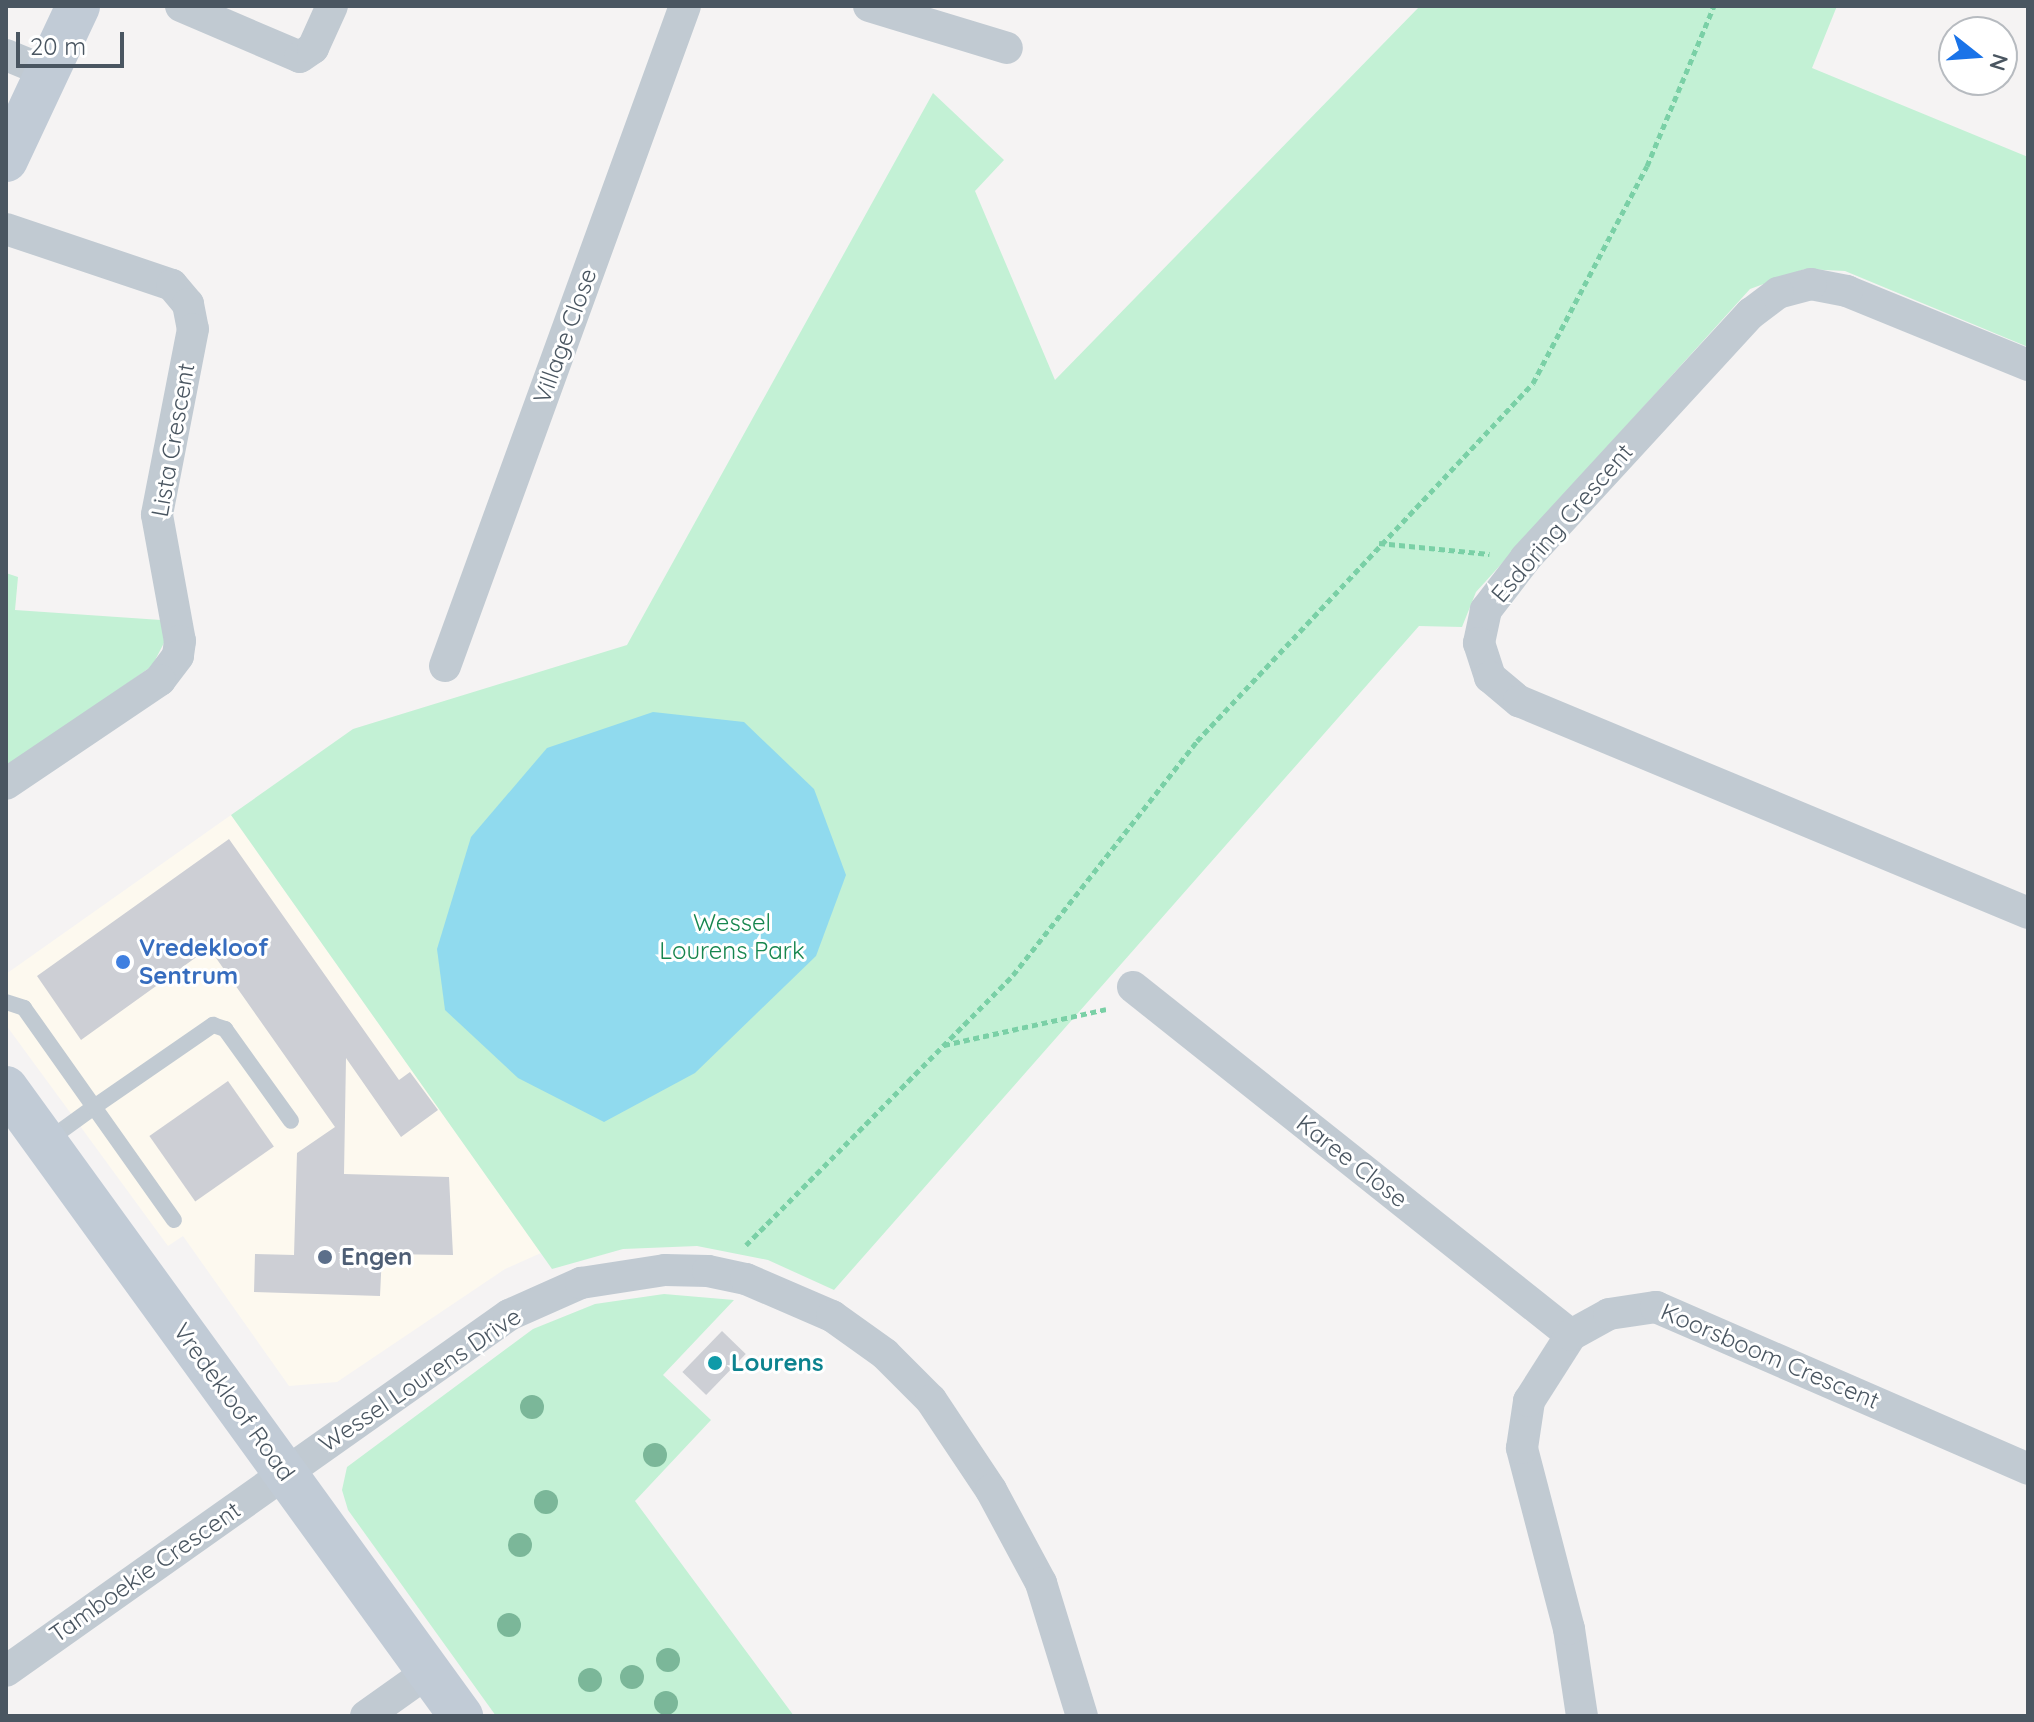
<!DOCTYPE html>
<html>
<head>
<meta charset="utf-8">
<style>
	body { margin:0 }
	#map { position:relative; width:2034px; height:1722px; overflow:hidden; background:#f5f3f3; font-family:Quicksand,sans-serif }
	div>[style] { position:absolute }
	.commercial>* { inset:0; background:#fdf9ef }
	.green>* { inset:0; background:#c3f1d5 }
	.water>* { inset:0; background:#90daee }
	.building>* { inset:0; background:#cdcfd5; transform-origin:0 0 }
	.path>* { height:5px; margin-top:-2.5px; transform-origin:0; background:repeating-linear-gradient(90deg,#7ad0a6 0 6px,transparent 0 10px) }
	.lane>* { height:16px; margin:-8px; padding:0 8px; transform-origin:8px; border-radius:8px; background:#c1cad2 }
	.street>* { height:32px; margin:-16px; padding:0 16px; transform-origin:16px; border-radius:16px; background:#c1cad2 }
	.secondary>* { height:44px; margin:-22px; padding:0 22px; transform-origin:22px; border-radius:22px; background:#c1cbd6 }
	.trees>* { width:24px; height:24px; margin:-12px; border-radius:50%; background:#7bb799 }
	.dots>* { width:22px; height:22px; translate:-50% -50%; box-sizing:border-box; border:4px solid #fff; border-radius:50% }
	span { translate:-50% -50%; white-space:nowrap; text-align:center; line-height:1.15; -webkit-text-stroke:6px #fff; paint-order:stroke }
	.street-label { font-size:24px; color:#4a5661 }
	.park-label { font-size:24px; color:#17864f }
	.shop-label { font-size:24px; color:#366cbe; font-weight:700 }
	.left { translate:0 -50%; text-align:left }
	.service-label { font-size:24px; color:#4e5e75; font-weight:700 }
	.culture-label { font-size:24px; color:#0d838f; font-weight:700 }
	.frame { position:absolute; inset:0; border:8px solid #4a5661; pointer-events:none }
	.north { position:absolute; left:1938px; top:16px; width:80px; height:80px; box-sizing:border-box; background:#fff; border:2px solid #b7bbc0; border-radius:50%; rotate:107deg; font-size:22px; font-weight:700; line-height:32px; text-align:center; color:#4a5661 }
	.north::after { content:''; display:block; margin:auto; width:28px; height:36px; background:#1a73e8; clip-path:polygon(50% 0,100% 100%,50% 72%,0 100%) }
	.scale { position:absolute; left:16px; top:32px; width:108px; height:36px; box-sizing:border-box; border:4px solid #4a5661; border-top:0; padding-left:10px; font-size:24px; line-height:28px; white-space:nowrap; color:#4a5661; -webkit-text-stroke:6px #fff; paint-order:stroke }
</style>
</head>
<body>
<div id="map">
	<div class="commercial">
		<i style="clip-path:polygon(231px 815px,541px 1253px,505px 1269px,337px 1382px,289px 1386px,183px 1236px,168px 1246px,6px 1025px,6px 974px)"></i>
	</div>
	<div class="green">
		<i style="clip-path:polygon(1420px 6px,1837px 6px,1812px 68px,2028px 157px,2028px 347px,1845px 271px,1805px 269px,1750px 289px,1476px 592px,1462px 627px,1419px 626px,834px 1290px,768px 1260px,697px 1246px,623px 1249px,552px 1269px,231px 815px,353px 729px,627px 645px,933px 93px,1004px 160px,975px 191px,1055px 380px)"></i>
		<i style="clip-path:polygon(6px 573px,18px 577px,15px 610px,161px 620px,165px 641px,152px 666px,6px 769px)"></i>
		<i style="clip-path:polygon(664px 1294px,734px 1300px,663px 1375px,711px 1420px,635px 1501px,794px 1716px,496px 1716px,348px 1510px,342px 1490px,347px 1467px,533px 1329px,595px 1304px)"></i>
	</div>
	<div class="water">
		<i style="clip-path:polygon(653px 712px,744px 722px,814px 789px,846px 875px,816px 956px,695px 1073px,604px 1122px,518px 1078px,445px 1010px,437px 949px,471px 837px,547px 748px)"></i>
	</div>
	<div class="building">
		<i style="clip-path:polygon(229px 839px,399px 1080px,410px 1072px,438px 1110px,401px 1137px,346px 1058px,344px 1174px,449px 1177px,453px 1255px,382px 1254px,380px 1296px,254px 1292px,255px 1254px,294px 1255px,297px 1153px,335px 1127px,209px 948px,81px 1040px,37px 976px)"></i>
		<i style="left:228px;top:1081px;width:80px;height:96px;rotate:55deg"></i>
		<i style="left:722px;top:1331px;width:33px;height:57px;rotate:44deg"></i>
	</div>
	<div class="path">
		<i style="left:1379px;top:543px;width:111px;rotate:5.7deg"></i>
		<i style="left:944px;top:1045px;width:166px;rotate:-12.5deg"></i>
		<i style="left:746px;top:1245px;width:380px;rotate:-45.3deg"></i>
		<i style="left:1013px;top:975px;width:298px;rotate:-51.8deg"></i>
		<i style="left:1197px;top:741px;width:491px;rotate:-46.8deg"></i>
		<i style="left:1533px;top:383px;width:245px;rotate:-62.3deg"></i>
		<i style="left:1647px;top:166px;width:173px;rotate:-67.3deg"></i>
	</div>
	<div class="lane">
		<i style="left:6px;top:1002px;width:19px;rotate:18deg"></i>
		<i style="left:24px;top:1008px;width:121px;rotate:54.7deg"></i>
		<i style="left:94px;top:1107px;width:58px;rotate:144.1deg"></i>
		<i style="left:174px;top:1220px;width:138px;rotate:-125.3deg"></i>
		<i style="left:94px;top:1107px;width:145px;rotate:-34.6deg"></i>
		<i style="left:213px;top:1025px;width:13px;rotate:18deg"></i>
		<i style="left:225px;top:1029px;width:113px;rotate:54.3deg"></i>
	</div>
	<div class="street">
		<i style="left:181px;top:6px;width:129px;rotate:23.2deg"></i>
		<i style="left:300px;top:57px;width:16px;rotate:-35deg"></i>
		<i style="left:313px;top:48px;width:46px;rotate:-65.7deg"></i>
		<i style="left:869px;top:6px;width:144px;rotate:16.9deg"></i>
		<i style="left:6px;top:55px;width:44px;rotate:22.5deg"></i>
		<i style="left:6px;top:229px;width:175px;rotate:18.6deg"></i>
		<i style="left:172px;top:285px;width:25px;rotate:50deg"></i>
		<i style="left:188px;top:304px;width:25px;rotate:79deg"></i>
		<i style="left:193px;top:329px;width:189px;rotate:101deg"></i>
		<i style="left:157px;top:515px;width:128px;rotate:79.7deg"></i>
		<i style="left:180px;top:641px;width:15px;rotate:98deg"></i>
		<i style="left:178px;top:656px;width:30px;rotate:127deg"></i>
		<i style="left:160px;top:680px;width:186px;rotate:146deg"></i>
		<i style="left:2028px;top:365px;width:196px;rotate:-157.8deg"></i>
		<i style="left:1847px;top:291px;width:37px;rotate:-169deg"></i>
		<i style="left:1811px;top:284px;width:34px;rotate:165deg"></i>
		<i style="left:1778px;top:293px;width:34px;rotate:143deg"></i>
		<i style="left:1751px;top:313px;width:333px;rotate:132.6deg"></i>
		<i style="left:1526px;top:558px;width:66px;rotate:127.6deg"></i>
		<i style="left:1486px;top:610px;width:34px;rotate:102deg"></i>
		<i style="left:1479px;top:643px;width:36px;rotate:72deg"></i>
		<i style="left:1490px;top:677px;width:38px;rotate:40deg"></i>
		<i style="left:1519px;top:701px;width:551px;rotate:22.61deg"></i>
		<i style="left:445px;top:666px;width:702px;rotate:-70.02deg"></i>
		<i style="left:1133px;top:987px;width:559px;rotate:38.47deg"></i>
		<i style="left:6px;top:1671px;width:616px;rotate:-35.29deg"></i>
		<i style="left:509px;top:1315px;width:79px;rotate:-24deg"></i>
		<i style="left:581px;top:1283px;width:85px;rotate:-8.8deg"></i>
		<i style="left:665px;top:1270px;width:43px;rotate:1.3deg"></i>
		<i style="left:708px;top:1271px;width:39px;rotate:12deg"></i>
		<i style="left:746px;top:1279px;width:94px;rotate:23.3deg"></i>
		<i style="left:832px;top:1316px;width:65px;rotate:35.6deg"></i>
		<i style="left:885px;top:1354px;width:65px;rotate:45deg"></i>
		<i style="left:931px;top:1400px;width:108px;rotate:56.3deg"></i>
		<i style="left:991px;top:1490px;width:106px;rotate:61.7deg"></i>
		<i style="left:1041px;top:1583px;width:139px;rotate:72.9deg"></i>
		<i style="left:366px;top:1716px;width:76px;rotate:-35.4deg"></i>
		<i style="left:1582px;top:1716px;width:88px;rotate:-98.5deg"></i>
		<i style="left:1569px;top:1629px;width:187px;rotate:-104.6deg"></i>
		<i style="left:1522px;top:1448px;width:48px;rotate:-81.5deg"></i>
		<i style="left:1529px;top:1401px;width:78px;rotate:-57.5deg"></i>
		<i style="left:1571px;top:1335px;width:43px;rotate:-28.9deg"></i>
		<i style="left:1609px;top:1314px;width:48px;rotate:-8.5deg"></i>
		<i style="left:1656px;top:1307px;width:406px;rotate:23.5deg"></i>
	</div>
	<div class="secondary">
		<i style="left:6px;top:160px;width:170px;rotate:-64.9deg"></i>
		<i style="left:6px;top:1088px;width:776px;rotate:54.08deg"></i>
	</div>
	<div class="trees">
		<i style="left:532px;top:1407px"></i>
		<i style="left:655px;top:1455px"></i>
		<i style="left:546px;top:1502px"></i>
		<i style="left:520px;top:1545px"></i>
		<i style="left:509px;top:1625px"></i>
		<i style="left:668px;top:1660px"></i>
		<i style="left:632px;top:1677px"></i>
		<i style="left:590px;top:1680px"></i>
		<i style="left:666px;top:1703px"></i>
	</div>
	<div class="dots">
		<i style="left:123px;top:962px;background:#3f7fe0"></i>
		<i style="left:325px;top:1257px;background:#5c6f8a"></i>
		<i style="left:715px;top:1363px;background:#0f9aa8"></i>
	</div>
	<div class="street-label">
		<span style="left:565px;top:336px;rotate:-70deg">Village Close</span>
		<span style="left:173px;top:440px;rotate:-80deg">Lista Crescent</span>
		<span style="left:1562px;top:523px;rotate:-49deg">Esdoring Crescent</span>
		<span style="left:1352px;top:1161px;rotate:38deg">Karee Close</span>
		<span style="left:1770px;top:1356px;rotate:23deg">Koorsboom Crescent</span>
		<span style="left:420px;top:1380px;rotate:-34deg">Wessel Lourens Drive</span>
		<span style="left:234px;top:1402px;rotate:54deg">Vredekloof Road</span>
		<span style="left:145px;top:1572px;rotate:-35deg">Tamboekie Crescent</span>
	</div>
	<div class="park-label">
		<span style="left:732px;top:937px">Wessel<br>Lourens Park</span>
	</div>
	<div class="shop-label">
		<span class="left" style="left:139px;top:962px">Vredekloof<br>Sentrum</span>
	</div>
	<div class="service-label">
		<span class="left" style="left:341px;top:1257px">Engen</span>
	</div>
	<div class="culture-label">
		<span class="left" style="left:731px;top:1363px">Lourens</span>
	</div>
	<div class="frame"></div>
	<div class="north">N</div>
	<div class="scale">20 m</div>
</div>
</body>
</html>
